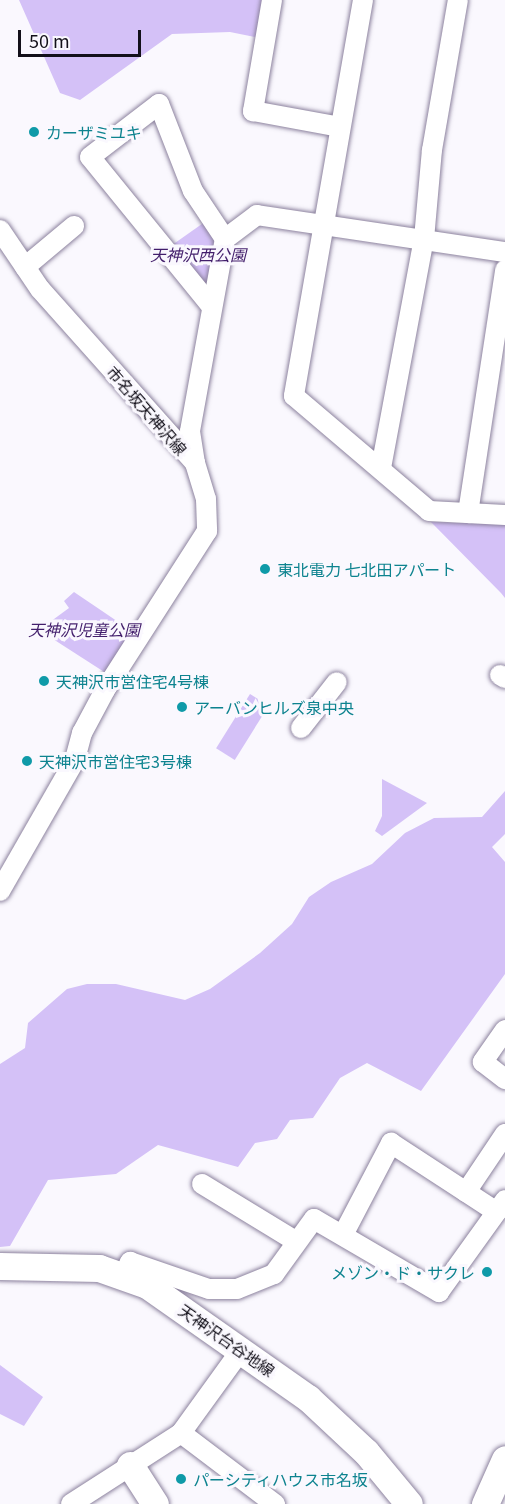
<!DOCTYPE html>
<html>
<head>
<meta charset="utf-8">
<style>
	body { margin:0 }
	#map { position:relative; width:505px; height:1504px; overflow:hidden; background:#faf8fe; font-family:Georgia,"Noto Sans JP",serif }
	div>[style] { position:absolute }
	.green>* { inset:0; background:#d4c1f7; transform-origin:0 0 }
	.roads { filter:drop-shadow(0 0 2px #8c829e) drop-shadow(0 0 2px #8c829e) }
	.street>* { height:20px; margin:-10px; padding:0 10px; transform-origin:10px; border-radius:10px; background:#fff }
	.secondary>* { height:27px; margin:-13.5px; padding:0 13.5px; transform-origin:13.5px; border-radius:13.5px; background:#fff }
	.dots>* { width:16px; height:16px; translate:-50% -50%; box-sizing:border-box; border:3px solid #faf8fe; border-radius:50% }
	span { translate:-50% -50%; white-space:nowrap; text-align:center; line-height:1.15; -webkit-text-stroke:6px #faf8fe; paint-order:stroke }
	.culture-label { font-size:16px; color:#0d838f }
	.left { translate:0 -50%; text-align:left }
	.right { translate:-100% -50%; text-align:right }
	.park-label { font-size:16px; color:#421e6b; font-style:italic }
	.street-label { font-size:16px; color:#13101a }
	.scale { position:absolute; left:18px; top:30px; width:123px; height:27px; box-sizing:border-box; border:3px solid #13101a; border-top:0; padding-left:8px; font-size:18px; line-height:21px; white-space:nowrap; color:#13101a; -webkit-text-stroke:4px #faf8fe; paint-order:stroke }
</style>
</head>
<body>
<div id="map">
	<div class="green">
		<i style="clip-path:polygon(19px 0,272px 0,265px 39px,230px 32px,172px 34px,80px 100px,60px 93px)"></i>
		<i style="clip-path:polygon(209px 219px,225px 239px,212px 307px,165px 250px)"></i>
		<i style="clip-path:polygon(431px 522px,505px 524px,505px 598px,501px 593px)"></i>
		<i style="clip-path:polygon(74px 592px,139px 636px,112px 677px,39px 630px,69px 608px,64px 601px)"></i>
		<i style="left:250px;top:694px;width:22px;height:64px;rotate:32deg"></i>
		<i style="clip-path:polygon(382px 779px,427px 803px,382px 836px,375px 831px,382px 816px)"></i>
		<i style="clip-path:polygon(505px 791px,505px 834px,492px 847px,505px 862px,505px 974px,421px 1091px,367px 1063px,340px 1078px,313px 1118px,290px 1120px,277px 1139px,255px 1143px,238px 1167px,158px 1145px,116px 1174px,48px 1180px,10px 1246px,0 1247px,0 1064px,25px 1048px,28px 1023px,67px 989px,87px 984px,116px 984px,185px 1000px,210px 989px,260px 953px,292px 924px,309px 897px,331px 882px,372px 864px,405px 833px,434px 818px,482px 817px)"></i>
		<i style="clip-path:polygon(0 1365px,43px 1397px,24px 1426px,0 1414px)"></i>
	</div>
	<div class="roads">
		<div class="street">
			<i style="left:272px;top:0;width:113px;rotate:99.7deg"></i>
			<i style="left:253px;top:111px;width:88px;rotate:10.4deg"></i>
			<i style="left:363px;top:0;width:402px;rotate:99.9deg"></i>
			<i style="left:294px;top:396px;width:177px;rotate:40.4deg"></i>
			<i style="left:429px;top:511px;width:76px;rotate:3deg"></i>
			<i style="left:0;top:230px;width:71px;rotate:55.9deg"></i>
			<i style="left:40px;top:289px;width:233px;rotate:48.3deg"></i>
			<i style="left:195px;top:463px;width:38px;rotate:73deg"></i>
			<i style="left:206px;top:499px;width:32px;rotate:88deg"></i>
			<i style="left:207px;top:531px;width:189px;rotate:122.7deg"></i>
			<i style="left:105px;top:690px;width:49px;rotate:118.1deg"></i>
			<i style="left:82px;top:733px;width:28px;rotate:105deg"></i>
			<i style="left:75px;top:760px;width:151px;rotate:119.8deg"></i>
			<i style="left:25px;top:267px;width:64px;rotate:-39.9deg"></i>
			<i style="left:212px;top:307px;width:193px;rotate:-129.1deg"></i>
			<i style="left:90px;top:157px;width:87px;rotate:-37.5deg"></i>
			<i style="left:159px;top:104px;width:93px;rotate:68.7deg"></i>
			<i style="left:193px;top:191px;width:58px;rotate:56.3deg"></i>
			<i style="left:195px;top:463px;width:32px;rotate:-99deg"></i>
			<i style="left:190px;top:431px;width:195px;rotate:-79.7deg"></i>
			<i style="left:225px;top:239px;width:40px;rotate:-37deg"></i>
			<i style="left:257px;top:215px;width:251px;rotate:8.5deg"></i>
			<i style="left:381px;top:468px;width:233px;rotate:-79.4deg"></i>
			<i style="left:424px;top:239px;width:89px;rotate:-84.9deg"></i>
			<i style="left:432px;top:150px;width:152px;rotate:-80.2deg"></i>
			<i style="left:468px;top:513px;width:246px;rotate:-81.3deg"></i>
			<i style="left:500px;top:675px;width:6px;rotate:31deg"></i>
			<i style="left:301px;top:728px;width:58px;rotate:-52deg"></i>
			<i style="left:505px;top:1030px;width:39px;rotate:125deg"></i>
			<i style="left:483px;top:1062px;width:28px;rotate:38deg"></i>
			<i style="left:202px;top:1184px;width:111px;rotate:31.4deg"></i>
			<i style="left:466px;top:1192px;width:70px;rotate:-56.1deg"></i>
			<i style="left:344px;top:1233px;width:102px;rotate:-62.4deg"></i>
			<i style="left:391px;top:1143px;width:126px;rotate:33.1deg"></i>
			<i style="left:123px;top:1276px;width:16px;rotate:-63deg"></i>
			<i style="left:130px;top:1262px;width:83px;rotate:18.9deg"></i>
			<i style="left:209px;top:1289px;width:28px"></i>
			<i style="left:237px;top:1289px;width:40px;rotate:-22deg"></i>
			<i style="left:274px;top:1274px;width:68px;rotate:-54deg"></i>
			<i style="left:314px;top:1219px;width:145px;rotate:30.3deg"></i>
			<i style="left:439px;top:1292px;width:113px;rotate:-54.3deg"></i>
			<i style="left:181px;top:1433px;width:118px;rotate:37.1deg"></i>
			<i style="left:71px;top:1504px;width:131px;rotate:-32.8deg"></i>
			<i style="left:181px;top:1433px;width:102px;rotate:-54.1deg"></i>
		</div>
		<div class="secondary">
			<i style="left:0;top:1266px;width:99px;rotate:1.2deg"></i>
			<i style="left:99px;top:1268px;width:51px;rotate:19.5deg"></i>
			<i style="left:147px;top:1285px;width:197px;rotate:35.1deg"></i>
			<i style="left:308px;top:1398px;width:79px;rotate:43deg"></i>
			<i style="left:366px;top:1452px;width:67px;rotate:50.4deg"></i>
			<i style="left:130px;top:1465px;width:46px;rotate:57.3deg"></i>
			<i style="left:485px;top:1504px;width:49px;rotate:-66deg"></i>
		</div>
	</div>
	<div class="dots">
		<i style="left:34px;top:132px;background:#0f9aa8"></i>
		<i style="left:265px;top:569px;background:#0f9aa8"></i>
		<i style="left:44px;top:681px;background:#0f9aa8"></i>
		<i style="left:182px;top:707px;background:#0f9aa8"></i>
		<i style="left:27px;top:761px;background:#0f9aa8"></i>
		<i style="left:487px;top:1272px;background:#0f9aa8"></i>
		<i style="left:181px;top:1479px;background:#0f9aa8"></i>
	</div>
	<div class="culture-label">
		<span class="left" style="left:46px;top:132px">カーザミユキ</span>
		<span class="left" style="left:277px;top:569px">東北電力 七北田アパート</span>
		<span class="left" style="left:56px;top:681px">天神沢市営住宅4号棟</span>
		<span class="left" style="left:194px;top:707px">アーバンヒルズ泉中央</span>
		<span class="left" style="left:39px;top:761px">天神沢市営住宅3号棟</span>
		<span class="right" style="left:475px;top:1272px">メゾン・ド・サクレ</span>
		<span class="left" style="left:193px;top:1479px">パーシティハウス市名坂</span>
	</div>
	<div class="park-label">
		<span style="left:198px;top:254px">天神沢西公園</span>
		<span style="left:84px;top:629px">天神沢児童公園</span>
	</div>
	<div class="street-label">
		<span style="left:147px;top:410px;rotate:49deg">市名坂天神沢線</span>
		<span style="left:227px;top:1340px;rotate:35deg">天神沢台谷地線</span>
	</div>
	<div class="scale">50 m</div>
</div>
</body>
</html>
